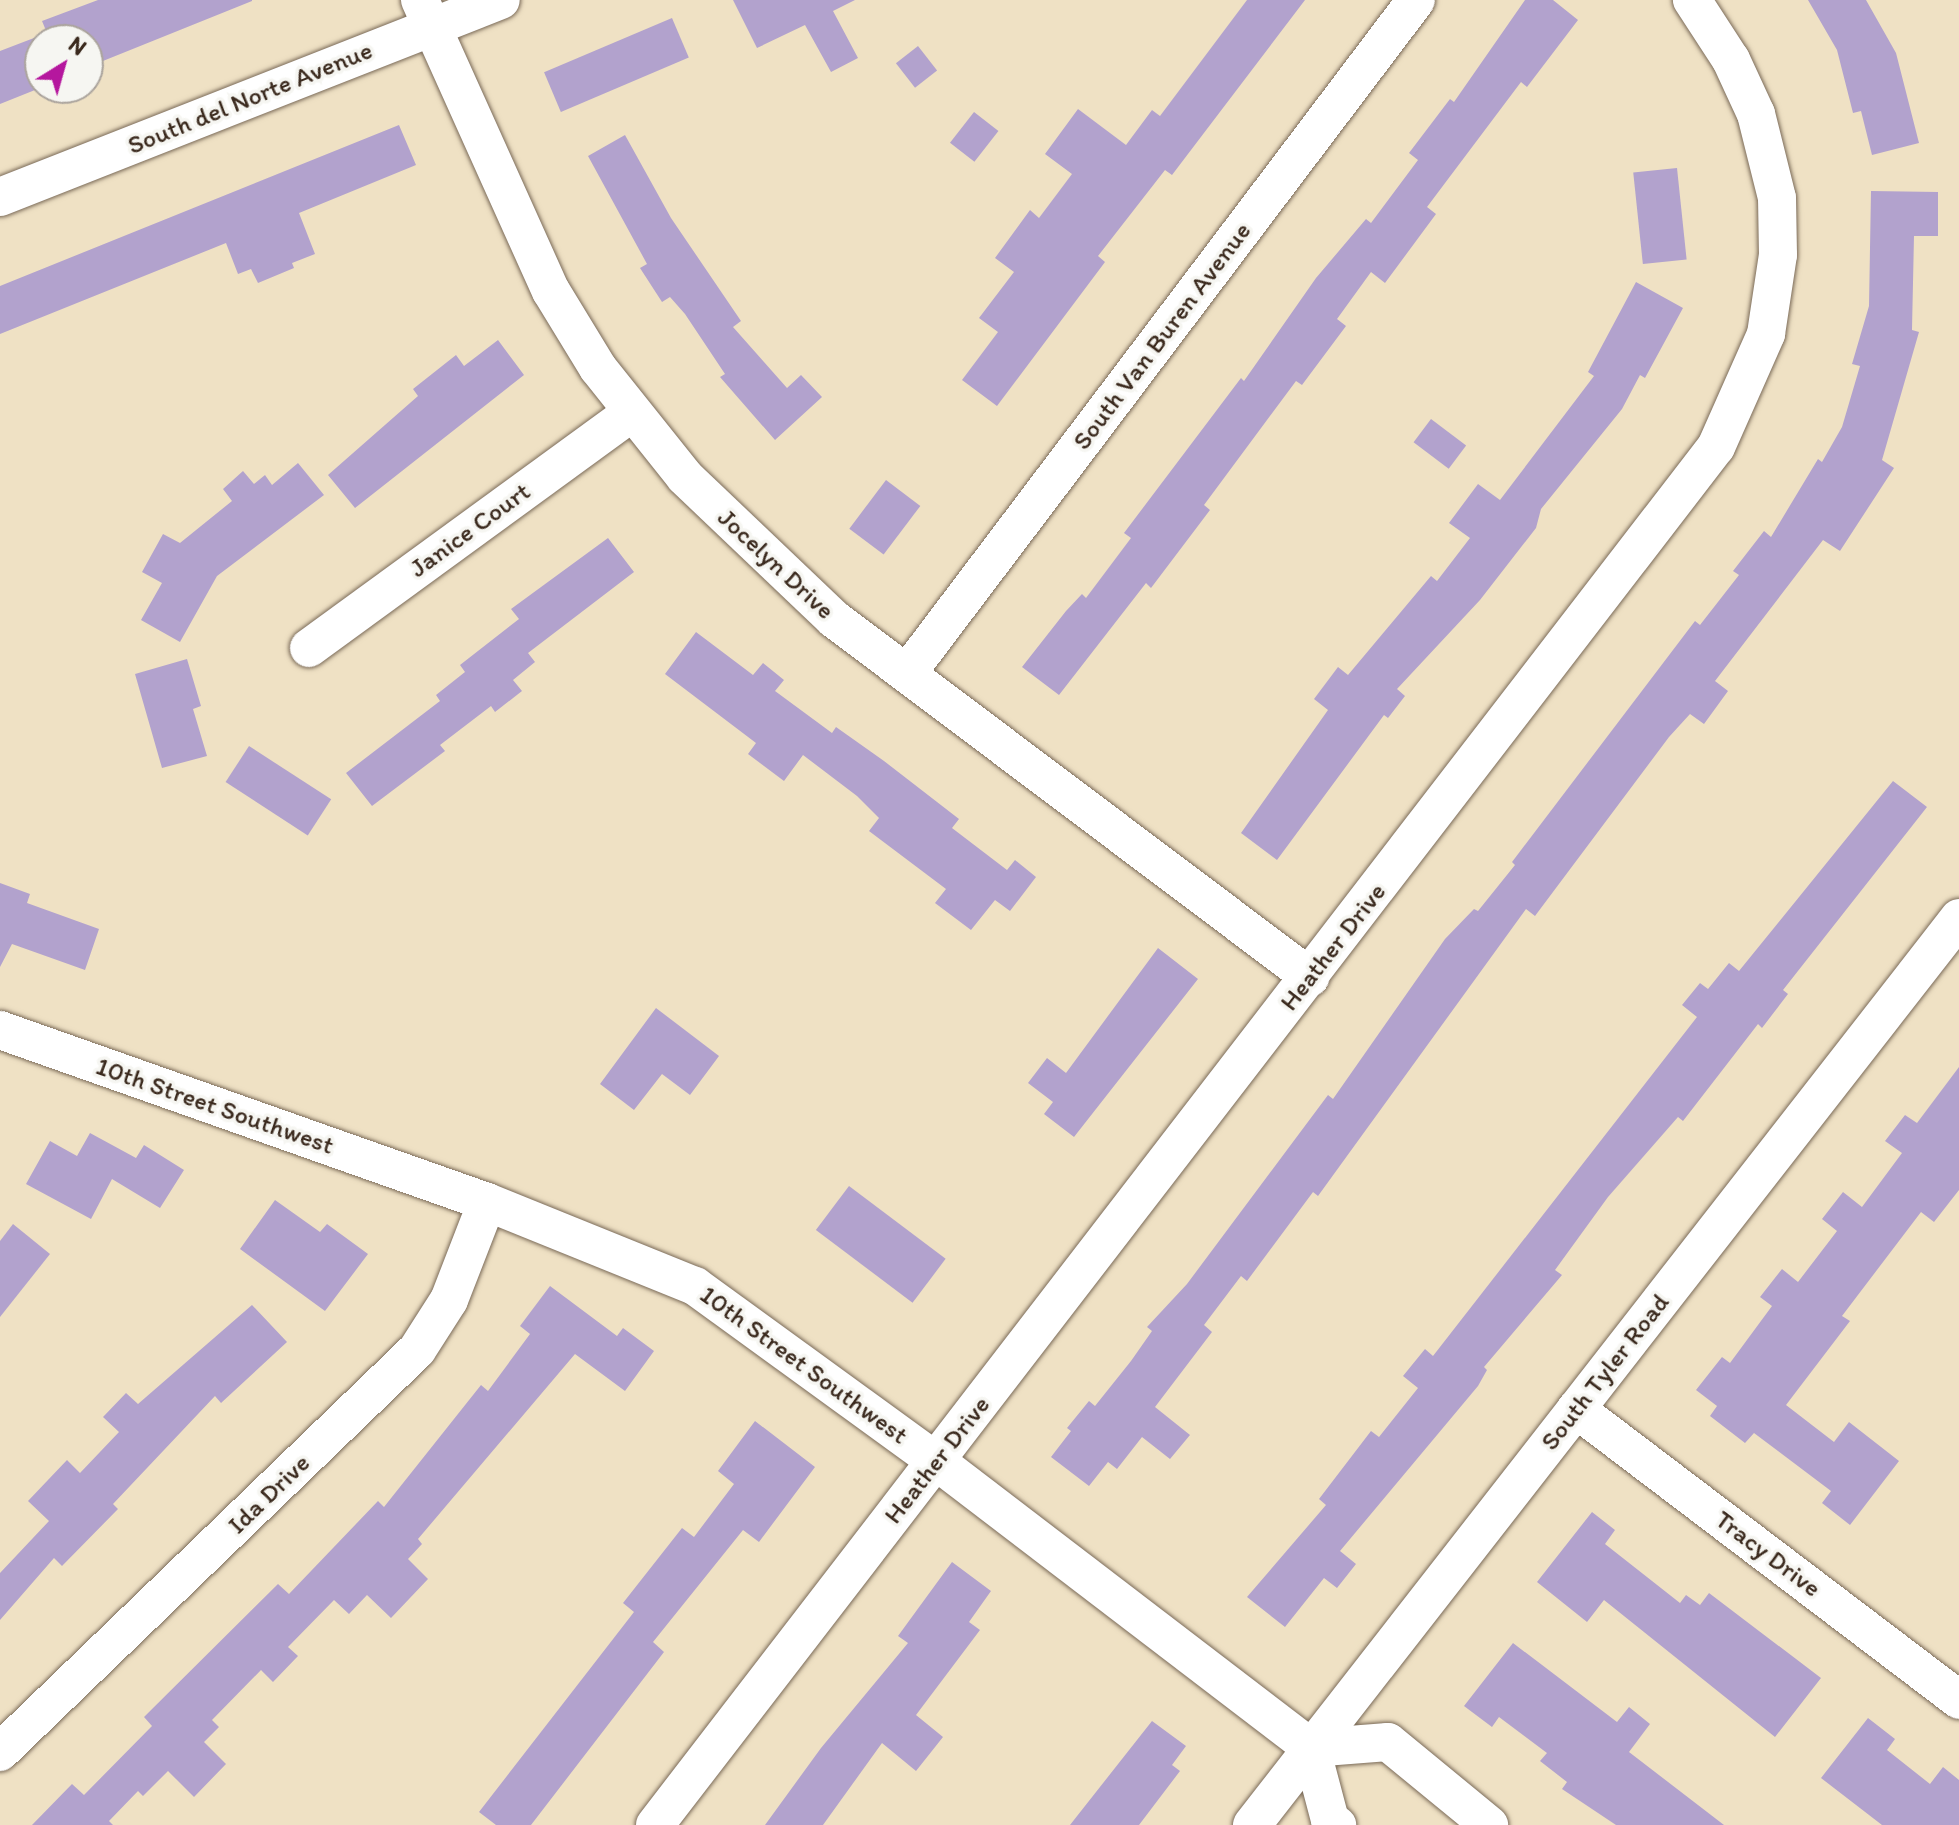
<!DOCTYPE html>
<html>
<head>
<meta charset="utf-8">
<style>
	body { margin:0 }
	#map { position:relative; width:1959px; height:1825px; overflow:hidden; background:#efe1c4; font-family:Itim,sans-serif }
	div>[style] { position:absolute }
	.building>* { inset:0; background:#b2a2cd; transform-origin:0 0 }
	.roads { filter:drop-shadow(0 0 2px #7a6a58) drop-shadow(0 0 2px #7a6a58) }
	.minor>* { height:38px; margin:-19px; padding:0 19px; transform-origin:19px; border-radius:19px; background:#fff }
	span { translate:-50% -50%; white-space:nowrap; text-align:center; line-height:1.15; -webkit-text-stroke:7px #f6f6f2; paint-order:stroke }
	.street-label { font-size:26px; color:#3b2a1e }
	.north { position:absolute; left:24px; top:24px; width:80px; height:80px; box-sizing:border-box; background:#f6f6f2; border:2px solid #aba49d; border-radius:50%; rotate:37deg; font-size:22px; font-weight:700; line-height:32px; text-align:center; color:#3b2a1e }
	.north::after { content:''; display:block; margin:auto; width:28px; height:36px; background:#b5179e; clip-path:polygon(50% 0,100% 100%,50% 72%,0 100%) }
</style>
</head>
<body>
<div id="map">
	<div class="building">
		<i style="clip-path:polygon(98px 0,252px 0,252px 1px,88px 67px,88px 40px,40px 40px,40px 88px,0 104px,0 51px,47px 33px,42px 21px)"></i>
		<i style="clip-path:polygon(733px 0,855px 0,833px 11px,858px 58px,831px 72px,805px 25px,757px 48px)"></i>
		<i style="clip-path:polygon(1247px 0,1305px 0,1172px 175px,1165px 170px,1098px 256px,1105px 262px,997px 406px,962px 380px,998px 332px,979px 318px,1014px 272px,995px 258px,1030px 210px,1039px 218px,1072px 174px,1045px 154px,1078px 109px,1126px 145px,1152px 110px,1160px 116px)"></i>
		<i style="clip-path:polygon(1525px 0,1553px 0,1578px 20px,1527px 87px,1521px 82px,1427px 207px,1436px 214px,1385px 283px,1371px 272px,1337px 319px,1346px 326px,1302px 385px,1296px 381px,1204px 505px,1210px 510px,1151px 588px,1146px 583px,1059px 695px,1022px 667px,1066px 611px,1082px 594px,1086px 598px,1131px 538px,1124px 533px,1241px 378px,1244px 381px,1316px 278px,1366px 219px,1371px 223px,1418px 160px,1409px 153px,1450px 99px,1454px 102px)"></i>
		<i style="clip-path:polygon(1808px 0,1866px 0,1896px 53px,1919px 143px,1872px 155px,1861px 111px,1853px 113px,1837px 50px)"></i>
		<i style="left:672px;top:18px;width:43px;height:139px;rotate:67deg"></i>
		<i style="left:918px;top:46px;width:31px;height:28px;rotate:52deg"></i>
		<i style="left:974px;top:112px;width:31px;height:39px;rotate:38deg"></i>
		<i style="clip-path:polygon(399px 125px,416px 165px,299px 213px,315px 254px,292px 263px,294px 268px,258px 283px,251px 269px,238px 274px,226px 243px,0 334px,0 286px)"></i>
		<i style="clip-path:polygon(625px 135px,671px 218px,741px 321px,733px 327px,787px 388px,801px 375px,822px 397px,775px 440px,720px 377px,725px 374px,685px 314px,670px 297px,662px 302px,640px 268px,647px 264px,588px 156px)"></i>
		<i style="left:1677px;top:168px;width:92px;height:44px;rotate:84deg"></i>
		<i style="clip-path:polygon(1871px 191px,1938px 192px,1938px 236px,1914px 236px,1912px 330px,1919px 332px,1882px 460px,1894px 468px,1840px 551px,1823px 540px,1715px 681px,1728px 691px,1704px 724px,1690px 714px,1669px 737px,1535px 916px,1526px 909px,1318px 1196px,1313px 1192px,1247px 1281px,1241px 1276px,1204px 1325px,1212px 1332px,1155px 1407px,1190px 1435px,1170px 1459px,1142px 1437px,1117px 1469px,1108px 1462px,1089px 1486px,1051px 1457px,1071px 1431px,1067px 1428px,1089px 1401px,1095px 1406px,1131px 1361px,1152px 1331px,1147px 1327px,1187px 1284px,1328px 1095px,1333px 1099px,1445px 939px,1474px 909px,1478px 911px,1515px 865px,1512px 862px,1695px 621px,1700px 625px,1739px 575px,1733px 571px,1764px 531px,1771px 537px,1818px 459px,1822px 462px,1842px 427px,1860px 366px,1852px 364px,1869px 306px)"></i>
		<i style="clip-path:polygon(1636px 282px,1683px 308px,1645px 378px,1640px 375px,1622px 409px,1541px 509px,1536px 528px,1480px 600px,1397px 689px,1405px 696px,1388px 718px,1384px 715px,1277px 860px,1241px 833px,1328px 710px,1314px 699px,1338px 667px,1348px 675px,1431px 576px,1437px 581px,1470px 538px,1449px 523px,1478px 484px,1500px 500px,1594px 376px,1588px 372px)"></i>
		<i style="clip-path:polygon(498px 340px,524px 375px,355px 508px,328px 475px,418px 396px,413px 389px,456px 355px,464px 366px)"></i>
		<i style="left:1431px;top:419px;width:44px;height:29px;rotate:37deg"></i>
		<i style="clip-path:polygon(298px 463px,324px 495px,217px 576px,180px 642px,141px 620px,162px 583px,142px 572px,163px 534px,180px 543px,232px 501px,223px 489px,243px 471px,254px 484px,265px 475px,272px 485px)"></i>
		<i style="left:886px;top:480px;width:43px;height:61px;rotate:37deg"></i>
		<i style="clip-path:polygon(608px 538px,634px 572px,528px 653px,535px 662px,513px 680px,522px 691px,495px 712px,491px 706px,440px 745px,445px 751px,372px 806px,346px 773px,440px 701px,436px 695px,465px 672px,460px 665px,519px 619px,511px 609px)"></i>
		<i style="clip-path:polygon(696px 632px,753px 675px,763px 663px,784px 680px,775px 691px,832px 733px,836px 727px,884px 761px,959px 819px,952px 828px,1007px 870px,1015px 860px,1036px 877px,1010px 911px,995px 900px,971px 930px,935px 903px,946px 889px,869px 831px,879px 818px,857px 796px,803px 755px,784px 781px,748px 754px,756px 743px,665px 674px)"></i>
		<i style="clip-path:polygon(187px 659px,201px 706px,193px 709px,207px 756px,162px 768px,135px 674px)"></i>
		<i style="left:249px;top:746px;width:98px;height:43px;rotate:33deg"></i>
		<i style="clip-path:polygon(1893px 781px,1927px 807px,1783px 990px,1788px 994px,1762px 1028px,1758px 1024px,1683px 1121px,1678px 1117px,1608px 1197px,1555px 1270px,1562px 1275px,1484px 1367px,1487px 1370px,1478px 1386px,1340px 1551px,1356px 1564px,1337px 1588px,1324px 1578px,1285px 1627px,1247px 1597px,1326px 1505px,1319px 1499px,1371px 1431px,1379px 1437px,1418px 1388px,1403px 1376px,1425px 1349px,1433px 1356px,1697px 1017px,1682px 1005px,1700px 983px,1708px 989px,1729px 963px,1739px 971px)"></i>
		<i style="clip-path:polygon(0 883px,30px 894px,27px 903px,99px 929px,85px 970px,12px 944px,0 967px)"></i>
		<i style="clip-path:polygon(1158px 948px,1198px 979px,1074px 1137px,1044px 1114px,1053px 1102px,1028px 1083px,1047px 1058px,1066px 1073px)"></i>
		<i style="clip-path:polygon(656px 1008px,719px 1056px,690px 1095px,662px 1074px,634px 1110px,600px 1084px)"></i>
		<i style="clip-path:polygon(1959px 1067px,1959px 1190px,1934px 1222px,1921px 1212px,1842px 1316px,1850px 1321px,1786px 1405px,1834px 1442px,1849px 1422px,1899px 1461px,1850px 1525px,1822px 1503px,1831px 1491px,1754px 1433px,1745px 1443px,1710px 1416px,1717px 1406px,1696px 1390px,1722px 1357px,1730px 1363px,1772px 1306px,1760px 1297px,1782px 1269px,1798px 1282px,1837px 1231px,1822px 1219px,1843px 1192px,1862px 1207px,1902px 1153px,1885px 1141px,1905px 1115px,1917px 1123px)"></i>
		<i style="clip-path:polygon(90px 1133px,136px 1158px,144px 1145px,184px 1170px,160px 1208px,112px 1179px,91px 1219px,26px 1184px,50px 1141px,77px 1156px)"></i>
		<i style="left:849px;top:1186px;width:121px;height:55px;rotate:37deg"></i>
		<i style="clip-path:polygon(275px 1200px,320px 1232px,327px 1224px,368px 1254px,325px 1311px,240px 1249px)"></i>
		<i style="clip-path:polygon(13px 1224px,50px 1254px,0 1317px,0 1241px)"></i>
		<i style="clip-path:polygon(550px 1286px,617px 1336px,623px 1328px,654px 1351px,625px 1391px,575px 1354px,418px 1539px,422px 1544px,408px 1559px,428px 1579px,391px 1618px,367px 1595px,349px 1614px,334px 1600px,288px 1647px,298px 1656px,273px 1682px,261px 1670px,212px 1720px,219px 1727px,204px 1742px,226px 1764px,194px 1797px,168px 1771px,143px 1796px,138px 1791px,109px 1821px,113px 1825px,32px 1825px,72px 1784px,84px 1795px,152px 1726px,144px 1717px,278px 1584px,289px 1594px,378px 1501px,384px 1507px,481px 1385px,488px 1391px,530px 1334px,520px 1326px)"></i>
		<i style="clip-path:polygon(252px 1305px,287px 1342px,221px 1403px,215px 1396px,113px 1504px,118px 1509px,62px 1566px,54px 1558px,0 1620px,0 1573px,49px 1521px,28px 1501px,67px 1460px,80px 1473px,119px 1432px,103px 1417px,126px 1393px,138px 1404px)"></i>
		<i style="clip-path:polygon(755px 1421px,815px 1467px,759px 1542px,743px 1530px,653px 1642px,664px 1652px,531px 1825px,496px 1825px,479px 1812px,634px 1612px,623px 1603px,682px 1528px,694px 1537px,734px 1484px,718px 1471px)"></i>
		<i style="clip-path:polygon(1592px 1512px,1615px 1530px,1605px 1544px,1680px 1603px,1686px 1595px,1700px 1605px,1709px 1593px,1821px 1678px,1775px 1737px,1604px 1600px,1587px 1622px,1537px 1582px)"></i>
		<i style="clip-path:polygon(952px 1562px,991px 1591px,969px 1622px,980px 1630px,916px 1715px,943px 1737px,916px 1771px,882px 1743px,823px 1825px,765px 1825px,821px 1748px,908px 1643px,898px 1636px)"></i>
		<i style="clip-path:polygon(1513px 1643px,1617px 1722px,1629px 1707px,1650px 1724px,1629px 1752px,1724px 1825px,1616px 1825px,1562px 1789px,1567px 1782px,1540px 1761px,1547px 1753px,1499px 1717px,1492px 1727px,1464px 1706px)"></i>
		<i style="clip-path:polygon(1868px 1718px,1895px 1739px,1887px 1750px,1930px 1784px,1943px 1767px,1959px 1780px,1959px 1825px,1882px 1825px,1821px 1778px)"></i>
		<i style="clip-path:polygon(1152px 1721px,1186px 1746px,1172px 1765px,1180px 1771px,1139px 1825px,1070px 1825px)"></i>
	</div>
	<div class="roads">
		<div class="minor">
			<i style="left:420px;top:0;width:319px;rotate:65.8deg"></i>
			<i style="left:551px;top:291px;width:90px;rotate:58.6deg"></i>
			<i style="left:598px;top:368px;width:139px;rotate:51.4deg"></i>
			<i style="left:685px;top:477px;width:206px;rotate:43.6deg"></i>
			<i style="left:834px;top:619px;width:596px;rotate:36.95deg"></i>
			<i style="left:0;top:197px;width:538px;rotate:-21.47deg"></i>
			<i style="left:309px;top:648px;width:399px;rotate:-36.1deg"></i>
			<i style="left:908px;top:672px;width:842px;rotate:-52.91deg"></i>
			<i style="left:0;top:1030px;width:516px;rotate:19.45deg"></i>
			<i style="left:487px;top:1202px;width:224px;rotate:22deg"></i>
			<i style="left:695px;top:1286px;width:298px;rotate:36deg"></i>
			<i style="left:936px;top:1461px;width:472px;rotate:37.4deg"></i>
			<i style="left:1311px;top:1748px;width:74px;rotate:75.2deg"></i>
			<i style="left:1330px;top:1820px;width:9px;rotate:36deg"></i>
			<i style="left:1576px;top:1409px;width:481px;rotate:37.2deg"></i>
			<i style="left:1311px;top:1748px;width:77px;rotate:-4.5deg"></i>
			<i style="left:1388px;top:1742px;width:131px;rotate:39.4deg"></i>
			<i style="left:0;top:1752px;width:579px;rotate:-43.95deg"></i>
			<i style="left:417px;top:1350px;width:59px;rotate:-57.4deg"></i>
			<i style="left:449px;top:1300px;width:105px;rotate:-68.8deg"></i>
			<i style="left:655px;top:1825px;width:1739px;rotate:-52.41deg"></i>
			<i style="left:1716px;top:447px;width:124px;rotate:-66.1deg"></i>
			<i style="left:1766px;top:334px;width:80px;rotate:-81.4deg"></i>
			<i style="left:1778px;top:255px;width:57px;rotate:-91deg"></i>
			<i style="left:1777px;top:198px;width:87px;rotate:-104deg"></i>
			<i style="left:1756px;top:114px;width:60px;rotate:-114.8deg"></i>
			<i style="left:1731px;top:60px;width:72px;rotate:-123deg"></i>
			<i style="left:1252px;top:1825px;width:1150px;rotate:-52.06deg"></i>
		</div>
	</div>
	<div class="street-label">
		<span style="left:250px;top:98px;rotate:-22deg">South del Norte Avenue</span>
		<span style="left:1162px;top:336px;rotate:-53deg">South Van Buren Avenue</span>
		<span style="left:470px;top:530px;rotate:-36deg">Janice Court</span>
		<span style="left:776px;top:564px;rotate:43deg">Jocelyn Drive</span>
		<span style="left:1333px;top:947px;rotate:-52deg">Heather Drive</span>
		<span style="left:215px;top:1106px;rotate:19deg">10th Street Southwest</span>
		<span style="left:804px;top:1365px;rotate:36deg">10th Street Southwest</span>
		<span style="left:1605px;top:1372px;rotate:-52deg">South Tyler Road</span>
		<span style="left:937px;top:1460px;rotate:-52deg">Heather Drive</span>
		<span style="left:269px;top:1494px;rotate:-44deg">Ida Drive</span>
		<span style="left:1768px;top:1554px;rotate:37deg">Tracy Drive</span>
	</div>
	<div class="north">N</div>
</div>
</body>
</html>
